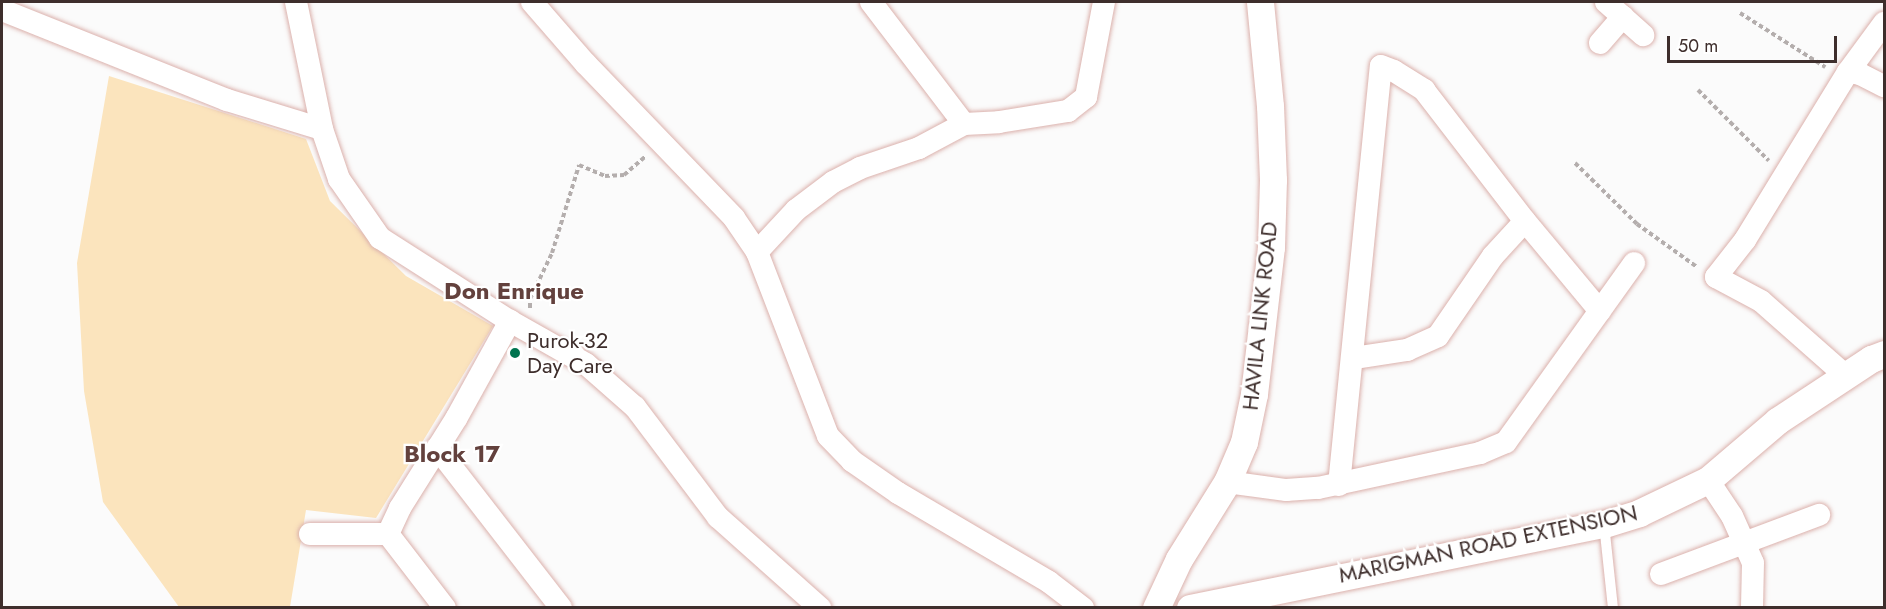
<!DOCTYPE html>
<html>
<head>
<meta charset="utf-8">
<style>
	body { margin:0 }
	#map { position:relative; width:1886px; height:609px; overflow:hidden; background:#fbfbfb; font-family:Jost,sans-serif }
	div>[style] { position:absolute }
	.green>* { inset:0; background:#fbe4bd }
	.path>* { height:4px; margin-top:-2px; transform-origin:0; background:repeating-linear-gradient(90deg,#b4aead 0 4.5px,transparent 0 7.5px) }
	.roads { filter:drop-shadow(0 0 2px #dbb1ac) drop-shadow(0 0 2px #dbb1ac) }
	.service>* { height:10px; margin:-5px; padding:0 5px; transform-origin:5px; border-radius:5px; background:#fff }
	.minor>* { height:22px; margin:-11px; padding:0 11px; transform-origin:11px; border-radius:11px; background:#fff }
	.tertiary>* { height:27px; margin:-13.5px; padding:0 13.5px; transform-origin:13.5px; border-radius:13.5px; background:#fff }
	.dots>* { width:16px; height:16px; translate:-50% -50%; box-sizing:border-box; border:3px solid #fff; border-radius:50% }
	span { translate:-50% -50%; white-space:nowrap; text-align:center; line-height:1.15; -webkit-text-stroke:4.5px #fff; paint-order:stroke }
	.street-label { font-size:22px; color:#3e2e2c }
	.poi-label { font-size:22px; color:#3e2e2c }
	.left { translate:0 -50%; text-align:left }
	.neighbourhood-label { font-size:24px; color:#63413d; font-weight:700 }
	.frame { position:absolute; inset:0; border:3px solid #3e2e2c; pointer-events:none }
	.scale { position:absolute; left:1667px; top:36px; width:170px; height:27px; box-sizing:border-box; border:3px solid #3e2e2c; border-top:0; padding-left:8px; font-size:18px; line-height:21px; white-space:nowrap; color:#3e2e2c; -webkit-text-stroke:4px #fff; paint-order:stroke }
</style>
</head>
<body>
<div id="map">
	<div class="green">
		<i style="clip-path:polygon(109px 76px,306px 139px,330px 201px,406px 276px,493px 326px,376px 518px,306px 510px,290px 607px,179px 607px,103px 502px,84px 391px,77px 263px)"></i>
	</div>
	<div class="path">
		<i style="left:1740px;top:13px;width:101px;rotate:32.4deg"></i>
		<i style="left:1698px;top:90px;width:100px;rotate:45deg"></i>
		<i style="left:1575px;top:163px;width:87px;rotate:44.5deg"></i>
		<i style="left:1637px;top:224px;width:74px;rotate:35.6deg"></i>
		<i style="left:530px;top:308px;width:9px;rotate:-90deg"></i>
		<i style="left:530px;top:299px;width:51px;rotate:-64.4deg"></i>
		<i style="left:552px;top:253px;width:92px;rotate:-72.9deg"></i>
		<i style="left:579px;top:165px;width:28px;rotate:23deg"></i>
		<i style="left:605px;top:176px;width:19px;rotate:-3deg"></i>
		<i style="left:624px;top:175px;width:29px;rotate:-41deg"></i>
	</div>
	<div class="roads">
		<div class="service">
			<i style="left:1604px;top:524px;width:84px;rotate:83.9deg"></i>
		</div>
		<div class="minor">
			<i style="left:296px;top:2px;width:130px;rotate:78.4deg"></i>
			<i style="left:322px;top:129px;width:53px;rotate:71.2deg"></i>
			<i style="left:339px;top:179px;width:72px;rotate:55.2deg"></i>
			<i style="left:380px;top:238px;width:154px;rotate:32.6deg"></i>
			<i style="left:510px;top:321px;width:87px;rotate:29.5deg"></i>
			<i style="left:586px;top:364px;width:65px;rotate:41.3deg"></i>
			<i style="left:635px;top:407px;width:138px;rotate:53deg"></i>
			<i style="left:718px;top:517px;width:137px;rotate:41.7deg"></i>
			<i style="left:532px;top:2px;width:81px;rotate:49deg"></i>
			<i style="left:585px;top:63px;width:215px;rotate:46.1deg"></i>
			<i style="left:734px;top:218px;width:41px;rotate:55.9deg"></i>
			<i style="left:757px;top:252px;width:197px;rotate:68.9deg"></i>
			<i style="left:828px;top:436px;width:35px;rotate:46deg"></i>
			<i style="left:852px;top:461px;width:56px;rotate:34.8deg"></i>
			<i style="left:898px;top:493px;width:175px;rotate:30.5deg"></i>
			<i style="left:1049px;top:582px;width:43px;rotate:37.4deg"></i>
			<i style="left:871px;top:2px;width:153px;rotate:52.7deg"></i>
			<i style="left:1606px;top:2px;width:50px;rotate:41.7deg"></i>
			<i style="left:2px;top:10px;width:242px;rotate:21.8deg"></i>
			<i style="left:227px;top:100px;width:99px;rotate:17deg"></i>
			<i style="left:1600px;top:43px;width:35px;rotate:-49deg"></i>
			<i style="left:1848px;top:72px;width:12px;rotate:9deg"></i>
			<i style="left:1860px;top:74px;width:27px;rotate:27deg"></i>
			<i style="left:757px;top:252px;width:57px;rotate:-47.1deg"></i>
			<i style="left:796px;top:210px;width:46px;rotate:-37.1deg"></i>
			<i style="left:833px;top:182px;width:30px;rotate:-27deg"></i>
			<i style="left:860px;top:168px;width:62px;rotate:-18.7deg"></i>
			<i style="left:919px;top:148px;width:51px;rotate:-28.1deg"></i>
			<i style="left:964px;top:124px;width:35px;rotate:-3deg"></i>
			<i style="left:999px;top:122px;width:70px;rotate:-9.1deg"></i>
			<i style="left:1068px;top:111px;width:23px;rotate:-38deg"></i>
			<i style="left:1086px;top:97px;width:97px;rotate:-79.3deg"></i>
			<i style="left:1354px;top:358px;width:54px;rotate:-8.6deg"></i>
			<i style="left:1407px;top:350px;width:34px;rotate:-24deg"></i>
			<i style="left:1438px;top:336px;width:97px;rotate:-55.5deg"></i>
			<i style="left:1493px;top:256px;width:47px;rotate:-47.6deg"></i>
			<i style="left:1846px;top:376px;width:113px;rotate:-138.6deg"></i>
			<i style="left:1761px;top:301px;width:51px;rotate:-151.9deg"></i>
			<i style="left:1716px;top:277px;width:47px;rotate:-51.9deg"></i>
			<i style="left:1745px;top:240px;width:197px;rotate:-58.5deg"></i>
			<i style="left:1848px;top:72px;width:61px;rotate:-53.7deg"></i>
			<i style="left:437px;top:448px;width:202px;rotate:52.2deg"></i>
			<i style="left:1708px;top:480px;width:43px;rotate:56.3deg"></i>
			<i style="left:1732px;top:516px;width:51px;rotate:65.9deg"></i>
			<i style="left:1753px;top:563px;width:45px;rotate:91.3deg"></i>
			<i style="left:1227px;top:482px;width:60px;rotate:7.7deg"></i>
			<i style="left:1286px;top:490px;width:32px;rotate:-4deg"></i>
			<i style="left:1318px;top:488px;width:166px;rotate:-12.2deg"></i>
			<i style="left:1480px;top:453px;width:28px;rotate:-23deg"></i>
			<i style="left:1506px;top:442px;width:220px;rotate:-54.4deg"></i>
			<i style="left:1339px;top:485px;width:421px;rotate:-84.3deg"></i>
			<i style="left:1381px;top:66px;width:14px;rotate:21deg"></i>
			<i style="left:1394px;top:71px;width:36px;rotate:32deg"></i>
			<i style="left:1424px;top:90px;width:165px;rotate:52.4deg"></i>
			<i style="left:1525px;top:221px;width:117px;rotate:50.2deg"></i>
			<i style="left:310px;top:534px;width:78px"></i>
			<i style="left:388px;top:534px;width:29px;rotate:-65deg"></i>
			<i style="left:400px;top:508px;width:107px;rotate:-57.9deg"></i>
			<i style="left:457px;top:417px;width:110px;rotate:-61.1deg"></i>
			<i style="left:388px;top:534px;width:93px;rotate:52.4deg"></i>
			<i style="left:1661px;top:574px;width:169px;rotate:-20.5deg"></i>
		</div>
		<div class="tertiary">
			<i style="left:1156px;top:608px;width:54px;rotate:-64.9deg"></i>
			<i style="left:1179px;top:559px;width:91px;rotate:-58.1deg"></i>
			<i style="left:1227px;top:482px;width:43px;rotate:-67deg"></i>
			<i style="left:1244px;top:442px;width:49px;rotate:-78.2deg"></i>
			<i style="left:1254px;top:394px;width:148px;rotate:-83.4deg"></i>
			<i style="left:1271px;top:247px;width:67px;rotate:-88.3deg"></i>
			<i style="left:1273px;top:180px;width:74px;rotate:-92.3deg"></i>
			<i style="left:1270px;top:106px;width:104px;rotate:-95.5deg"></i>
			<i style="left:1190px;top:608px;width:422px;rotate:-11.5deg"></i>
			<i style="left:1604px;top:524px;width:37px;rotate:-17deg"></i>
			<i style="left:1639px;top:513px;width:76px;rotate:-25.6deg"></i>
			<i style="left:1708px;top:480px;width:91px;rotate:-40.5deg"></i>
			<i style="left:1777px;top:421px;width:113px;rotate:-33.4deg"></i>
			<i style="left:1871px;top:359px;width:14px;rotate:-21deg"></i>
		</div>
	</div>
	<div class="dots">
		<i style="left:515px;top:353px;background:#00744f"></i>
	</div>
	<div class="street-label">
		<span style="left:1260px;top:316px;rotate:-84deg">HAVILA LINK ROAD</span>
		<span style="left:1488px;top:544px;rotate:-12deg">MARIGMAN ROAD EXTENSION</span>
	</div>
	<div class="poi-label">
		<span class="left" style="left:527px;top:353px">Purok-32<br>Day Care</span>
	</div>
	<div class="neighbourhood-label">
		<span style="left:514px;top:291px">Don Enrique</span>
		<span style="left:452px;top:454px">Block 17</span>
	</div>
	<div class="frame"></div>
	<div class="scale">50 m</div>
</div>
</body>
</html>
